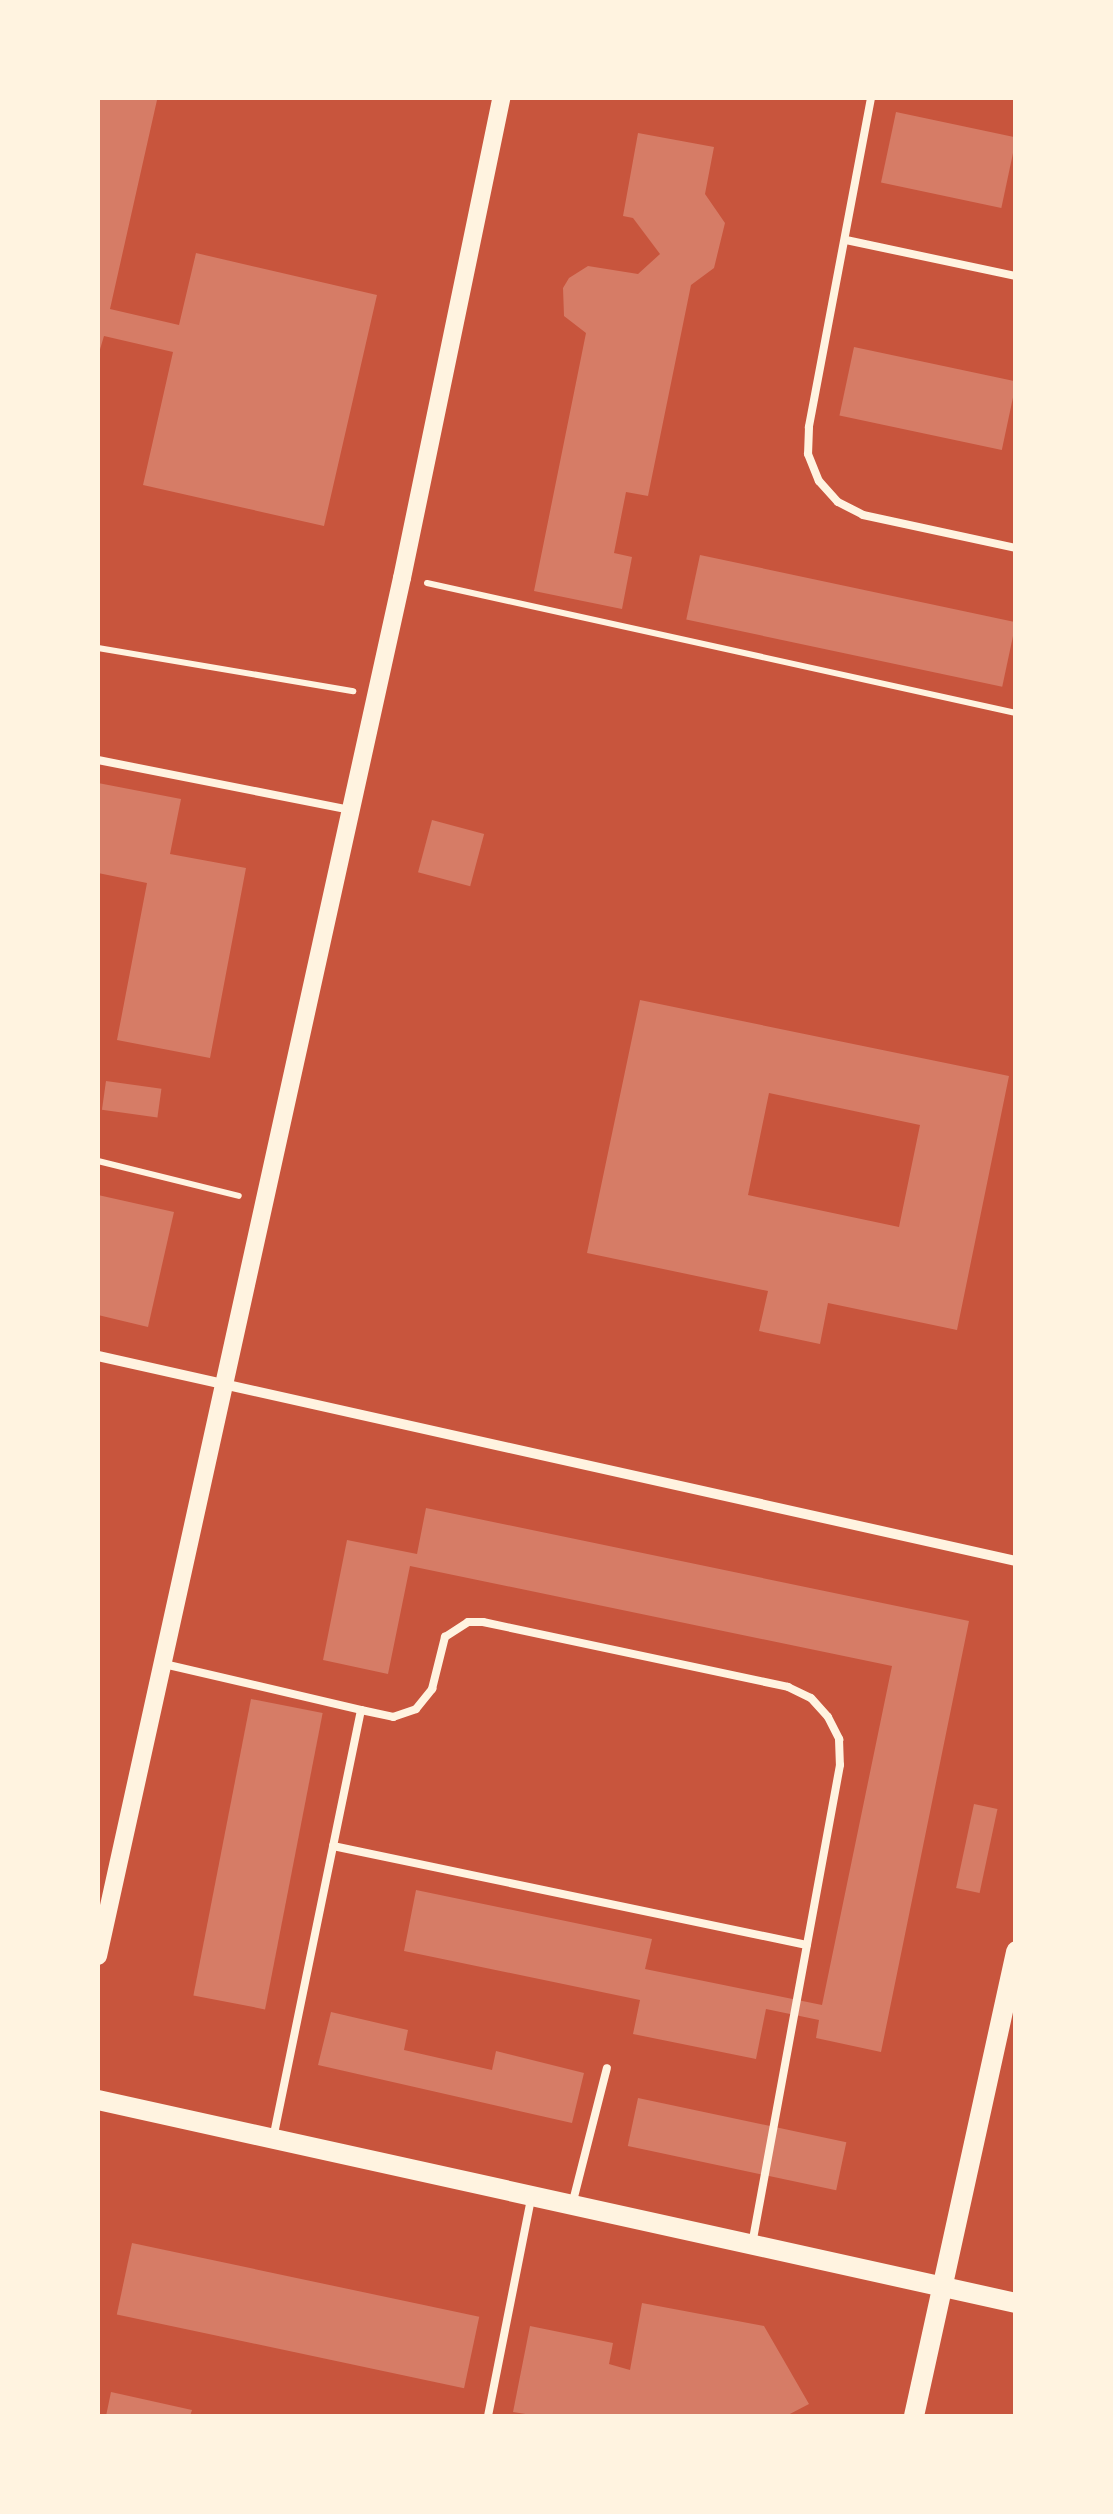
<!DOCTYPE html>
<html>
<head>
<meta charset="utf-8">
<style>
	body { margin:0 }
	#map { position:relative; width:1113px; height:2514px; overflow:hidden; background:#c8553d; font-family:"DM Sans",sans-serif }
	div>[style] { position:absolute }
	.building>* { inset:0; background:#d67c66; transform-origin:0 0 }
	.path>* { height:6px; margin:-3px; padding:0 3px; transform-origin:3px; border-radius:3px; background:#fff3e0 }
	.service>* { height:8px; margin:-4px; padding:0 4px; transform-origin:4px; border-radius:4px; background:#fff3e0 }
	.minor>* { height:10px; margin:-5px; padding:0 5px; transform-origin:5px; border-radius:5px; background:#fff3e0 }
	.tertiary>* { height:18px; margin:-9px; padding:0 9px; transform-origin:9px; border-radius:9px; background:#fff3e0 }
	.secondary>* { height:20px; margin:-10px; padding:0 10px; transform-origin:10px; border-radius:10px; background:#fff3e0 }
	span { translate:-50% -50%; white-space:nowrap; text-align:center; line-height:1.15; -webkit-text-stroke:10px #fff3e0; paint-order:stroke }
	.frame { position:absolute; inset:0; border:100px solid #fff3e0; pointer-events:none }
</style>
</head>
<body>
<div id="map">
	<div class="building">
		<i style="clip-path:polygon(98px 98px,157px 100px,110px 309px,179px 325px,196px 253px,377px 295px,324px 526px,143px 485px,173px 352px,104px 336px,98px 356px)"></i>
		<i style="left:896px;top:112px;width:123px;height:72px;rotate:12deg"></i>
		<i style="clip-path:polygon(638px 133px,714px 147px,705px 194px,725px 223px,714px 268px,691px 285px,648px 496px,626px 492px,614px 553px,632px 557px,622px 609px,534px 591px,586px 333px,564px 316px,563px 288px,569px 278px,588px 266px,638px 274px,660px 254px,633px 218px,623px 216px)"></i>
		<i style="left:854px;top:347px;width:166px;height:70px;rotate:12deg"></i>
		<i style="left:700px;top:555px;width:323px;height:66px;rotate:12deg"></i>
		<i style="clip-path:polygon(98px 783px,181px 799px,170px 854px,246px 868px,210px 1058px,117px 1040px,147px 883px,98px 873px)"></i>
		<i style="left:432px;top:820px;width:54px;height:54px;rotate:15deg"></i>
		<i style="clip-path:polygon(evenodd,640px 1000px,1009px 1076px,957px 1330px,828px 1303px,820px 1344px,759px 1331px,768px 1291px,587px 1253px,640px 1000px,769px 1093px,920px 1125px,899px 1227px,748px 1195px,769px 1093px)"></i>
		<i style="left:106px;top:1081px;width:56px;height:29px;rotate:8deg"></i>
		<i style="clip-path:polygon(98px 1195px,174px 1212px,148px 1327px,98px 1315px)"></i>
		<i style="clip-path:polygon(426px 1508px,969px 1621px,881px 2052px,816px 2038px,819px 2020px,766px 2009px,756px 2059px,633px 2034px,640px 2000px,404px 1951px,416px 1890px,652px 1939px,645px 1969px,822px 2005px,892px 1666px,410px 1566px,388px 1674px,323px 1660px,347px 1540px,417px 1554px)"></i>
		<i style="left:251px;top:1699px;width:73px;height:302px;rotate:11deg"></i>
		<i style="left:974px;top:1804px;width:24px;height:86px;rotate:12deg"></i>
		<i style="clip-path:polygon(331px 2012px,408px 2030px,404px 2050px,492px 2070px,496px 2051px,584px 2073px,572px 2123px,318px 2065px)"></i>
		<i style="left:638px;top:2098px;width:213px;height:49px;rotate:12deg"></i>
		<i style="left:132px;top:2243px;width:355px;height:73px;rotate:12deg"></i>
		<i style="clip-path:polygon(642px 2303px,764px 2326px,809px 2404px,786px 2416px,538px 2416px,513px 2412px,530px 2326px,613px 2343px,609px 2364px,630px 2370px)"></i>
		<i style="clip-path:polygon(111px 2392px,192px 2410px,190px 2416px,106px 2416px)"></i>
	</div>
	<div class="path">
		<i style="left:427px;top:583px;width:603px;rotate:12.45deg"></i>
		<i style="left:98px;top:648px;width:259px;rotate:9.6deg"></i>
		<i style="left:98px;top:1161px;width:145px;rotate:13.9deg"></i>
	</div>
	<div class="service">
		<i style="left:871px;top:98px;width:335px;rotate:100.7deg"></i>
		<i style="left:809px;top:427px;width:27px;rotate:92deg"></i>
		<i style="left:808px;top:454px;width:29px;rotate:68deg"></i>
		<i style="left:819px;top:481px;width:28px;rotate:48deg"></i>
		<i style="left:838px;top:502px;width:28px;rotate:27deg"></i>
		<i style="left:863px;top:515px;width:157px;rotate:12.2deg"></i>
		<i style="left:846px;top:240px;width:174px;rotate:12deg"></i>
		<i style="left:98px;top:760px;width:258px;rotate:11.2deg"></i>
		<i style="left:164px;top:1664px;width:202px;rotate:13.1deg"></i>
		<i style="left:361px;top:1710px;width:437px;rotate:101.6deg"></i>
		<i style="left:361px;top:1710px;width:33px;rotate:12deg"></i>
		<i style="left:393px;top:1717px;width:24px;rotate:-19deg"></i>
		<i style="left:416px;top:1709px;width:26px;rotate:-51deg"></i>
		<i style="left:432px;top:1689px;width:54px;rotate:-76deg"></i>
		<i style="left:445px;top:1637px;width:27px;rotate:-33deg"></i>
		<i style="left:468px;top:1622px;width:15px"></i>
		<i style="left:483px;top:1622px;width:312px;rotate:12deg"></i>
		<i style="left:788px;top:1687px;width:25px;rotate:26deg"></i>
		<i style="left:811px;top:1698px;width:25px;rotate:48deg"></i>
		<i style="left:828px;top:1717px;width:25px;rotate:63deg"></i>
		<i style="left:839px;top:1739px;width:26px;rotate:88deg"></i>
		<i style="left:840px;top:1765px;width:484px;rotate:100.4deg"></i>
		<i style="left:333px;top:1846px;width:484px;rotate:11.8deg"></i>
		<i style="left:573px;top:2201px;width:137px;rotate:-75.7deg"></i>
		<i style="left:488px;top:2416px;width:221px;rotate:-78.8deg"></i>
	</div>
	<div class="minor">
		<i style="left:98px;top:1356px;width:941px;rotate:12.59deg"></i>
	</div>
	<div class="tertiary">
		<i style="left:98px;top:1956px;width:1411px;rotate:-77.56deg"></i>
		<i style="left:402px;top:578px;width:490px;rotate:-78.3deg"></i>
	</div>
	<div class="secondary">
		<i style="left:98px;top:2100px;width:940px;rotate:12.47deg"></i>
		<i style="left:914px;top:2416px;width:476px;rotate:-77.6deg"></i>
	</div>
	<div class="frame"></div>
</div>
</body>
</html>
